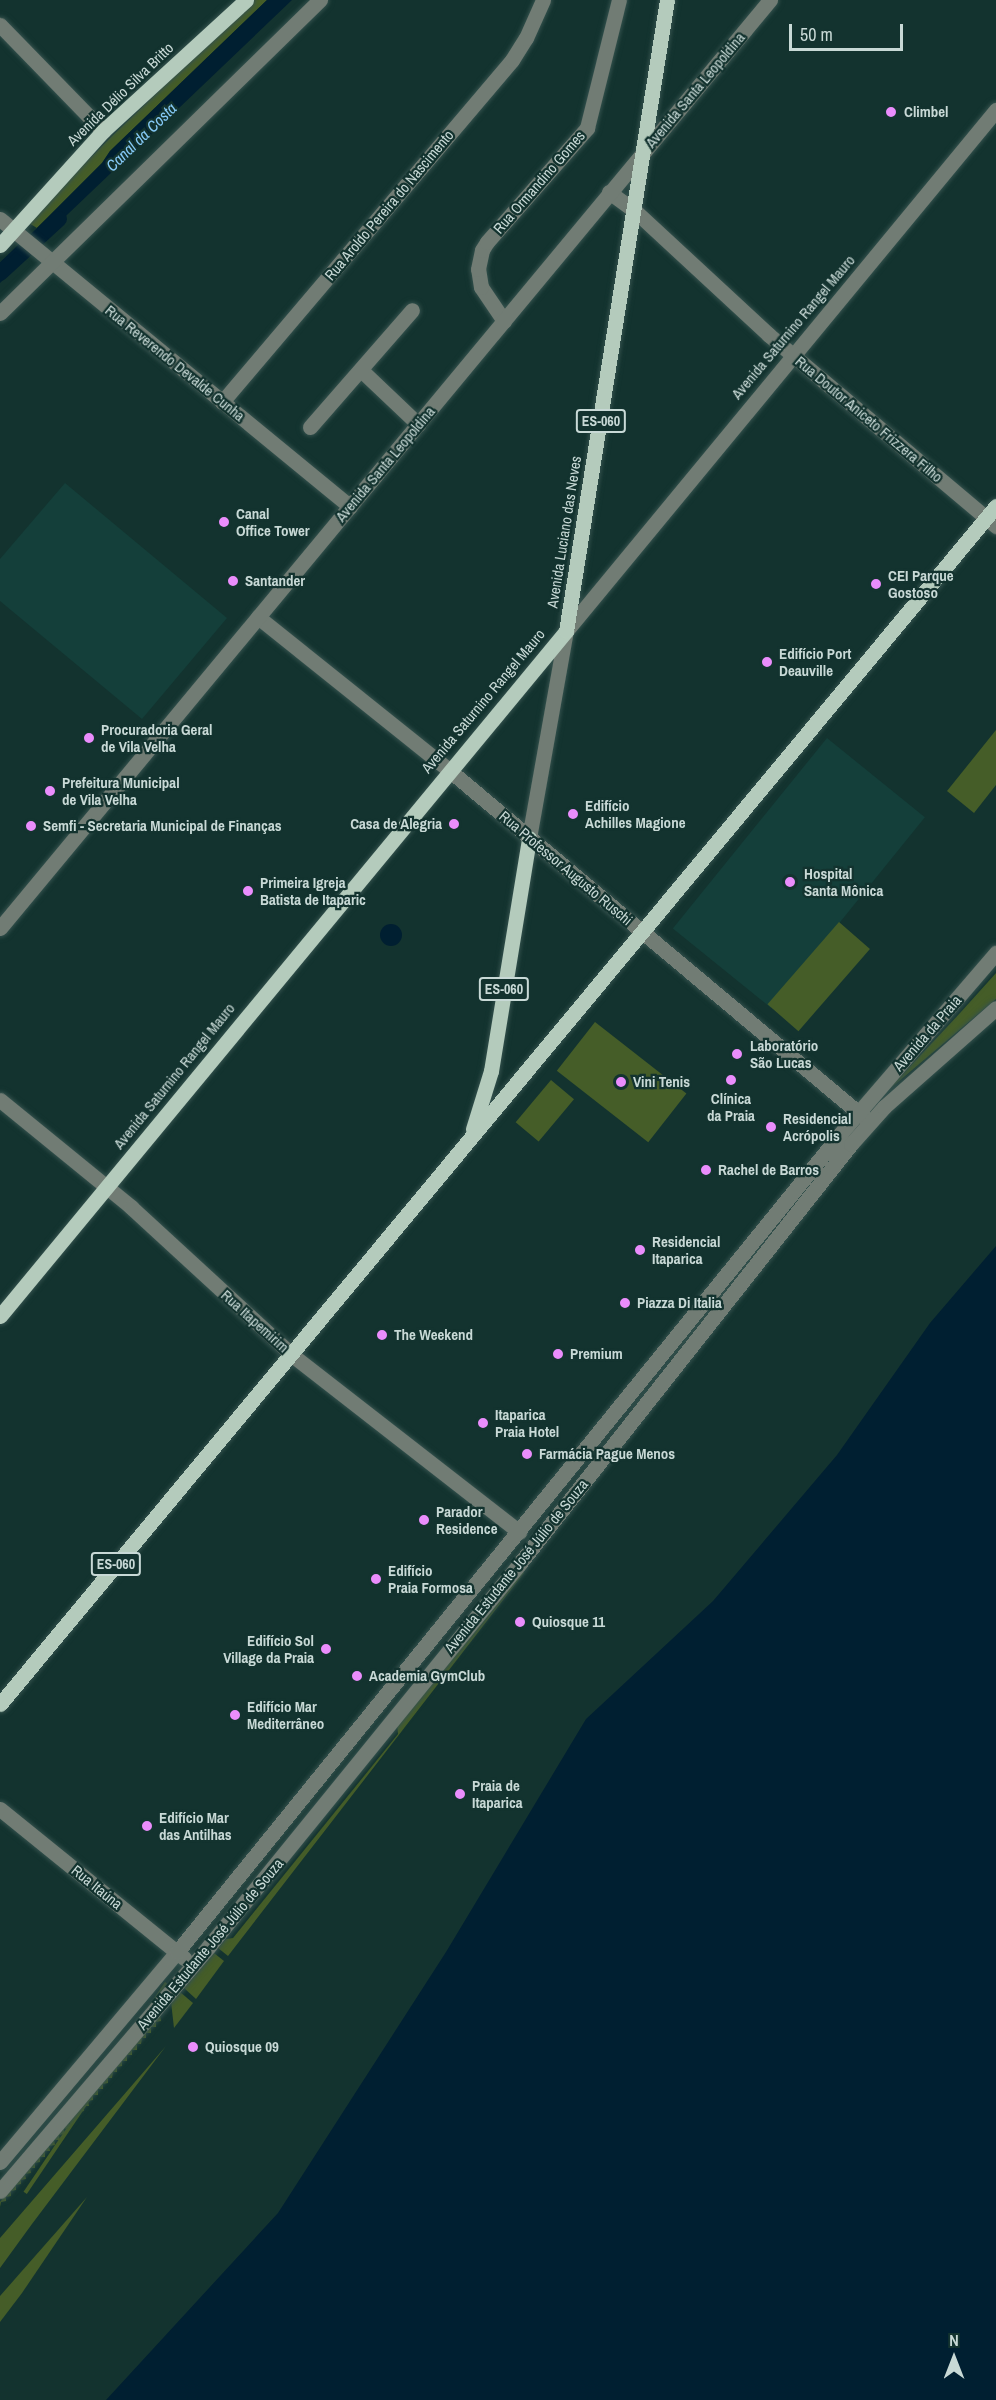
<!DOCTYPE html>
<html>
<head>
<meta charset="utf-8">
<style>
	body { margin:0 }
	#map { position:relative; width:996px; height:2400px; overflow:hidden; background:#13332f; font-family:"Archivo Narrow",sans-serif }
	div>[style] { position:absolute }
	.built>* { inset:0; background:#143f3a; transform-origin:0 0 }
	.green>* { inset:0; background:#455d28; transform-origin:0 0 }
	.water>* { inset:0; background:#001f31 }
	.round { border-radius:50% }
	.canal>* { height:16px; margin:-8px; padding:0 8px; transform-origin:8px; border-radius:8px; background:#001f31 }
	.roads { filter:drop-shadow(0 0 2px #34514d) drop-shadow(0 0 2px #34514d) }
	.minor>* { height:15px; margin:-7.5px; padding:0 7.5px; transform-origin:7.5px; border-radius:7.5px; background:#717c74 }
	.major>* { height:15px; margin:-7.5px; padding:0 7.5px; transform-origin:7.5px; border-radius:7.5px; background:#b4cbbc }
	.dots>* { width:16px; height:16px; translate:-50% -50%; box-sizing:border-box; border:3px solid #13332f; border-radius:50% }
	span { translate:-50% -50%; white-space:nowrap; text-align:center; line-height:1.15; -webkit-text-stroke:4.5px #13332f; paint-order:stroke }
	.shield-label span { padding:2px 4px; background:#13332f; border:2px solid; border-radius:4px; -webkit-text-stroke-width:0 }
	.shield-label { font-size:14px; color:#c8d9d6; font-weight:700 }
	.street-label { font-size:15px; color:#c8d9d6 }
	.poi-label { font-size:15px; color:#c8d9d6; font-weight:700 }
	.left { translate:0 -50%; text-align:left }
	.right { translate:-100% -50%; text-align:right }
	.water-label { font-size:16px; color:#86caf7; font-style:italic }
	.north { position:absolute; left:924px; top:2328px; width:60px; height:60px; -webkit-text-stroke:4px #13332f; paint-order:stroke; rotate:0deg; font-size:16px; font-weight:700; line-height:24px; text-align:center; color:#c8d9d6 }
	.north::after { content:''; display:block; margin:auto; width:21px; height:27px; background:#c8d9d6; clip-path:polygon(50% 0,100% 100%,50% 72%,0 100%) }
	.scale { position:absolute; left:789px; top:24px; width:114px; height:27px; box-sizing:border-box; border:3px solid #c8d9d6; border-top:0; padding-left:8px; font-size:18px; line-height:21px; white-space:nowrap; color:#c8d9d6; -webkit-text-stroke:4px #13332f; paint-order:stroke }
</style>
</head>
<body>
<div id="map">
	<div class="built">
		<i style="clip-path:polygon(65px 483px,227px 618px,142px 719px,0 601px,0 559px)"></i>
		<i style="left:827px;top:738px;width:126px;height:245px;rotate:39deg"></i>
	</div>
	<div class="green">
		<i style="clip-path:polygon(254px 0,267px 0,110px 151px,102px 163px,37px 228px,27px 222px,110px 138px)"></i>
		<i style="clip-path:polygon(996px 730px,996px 785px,974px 813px,947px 791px)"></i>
		<i style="left:839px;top:922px;width:41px;height:109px;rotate:41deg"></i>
		<i style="clip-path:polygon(996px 973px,996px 999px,885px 1093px,960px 1013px)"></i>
		<i style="left:595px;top:1022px;width:116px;height:62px;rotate:38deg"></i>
		<i style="left:551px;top:1080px;width:30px;height:55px;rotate:40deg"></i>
		<i style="clip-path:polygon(523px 1571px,524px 1573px,228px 1956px,218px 1948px,226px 1939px,233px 1938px,398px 1734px,397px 1725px)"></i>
		<i style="clip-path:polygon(214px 1953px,224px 1961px,196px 1999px,184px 1988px)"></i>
		<i style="left:165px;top:1982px;width:4px;height:253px;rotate:34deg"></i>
		<i style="clip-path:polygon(180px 1992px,193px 2003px,174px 2028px,171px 2002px)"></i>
		<i style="clip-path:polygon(160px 2015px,161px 2021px,156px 2022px,156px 2027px,151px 2027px,151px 2033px,146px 2033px,146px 2038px,142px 2038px,141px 2044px,137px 2044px,137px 2050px,132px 2050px,132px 2055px,127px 2055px,127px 2061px,122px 2061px,122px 2066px,117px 2067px,117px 2072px,113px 2072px,112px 2078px,108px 2078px,108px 2083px,103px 2084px,103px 2089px,98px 2089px,98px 2095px,93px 2095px,93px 2100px,88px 2101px,89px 2106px,83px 2106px,84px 2111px,79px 2112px,79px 2117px,74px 2118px,74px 2123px,69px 2123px,69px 2128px,64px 2129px,64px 2134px,59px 2135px,60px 2140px,54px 2140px,55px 2145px,49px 2146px,50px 2151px,45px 2151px,45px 2157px,40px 2157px,40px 2162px,35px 2163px,35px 2168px,30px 2168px,31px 2173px,25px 2174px,26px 2179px,21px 2180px,21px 2184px,16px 2185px,16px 2190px,11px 2191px,11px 2196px,6px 2197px,6px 2201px,1px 2202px,0 2207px,0 2202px)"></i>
		<i style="clip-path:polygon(166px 2046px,32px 2224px,0 2268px,0 2238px)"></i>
		<i style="clip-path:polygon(87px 2197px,22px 2293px,0 2322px,0 2296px)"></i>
	</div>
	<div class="water">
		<i style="clip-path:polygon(267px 0,292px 0,46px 235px,37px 228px,102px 163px,110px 151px)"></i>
		<i style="clip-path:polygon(19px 244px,30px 254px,0 283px,0 263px)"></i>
		<i class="round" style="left:380px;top:924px;width:22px;height:22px"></i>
		<i style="clip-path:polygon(996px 1246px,996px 2400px,106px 2400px,278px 2213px,446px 1952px,586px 1719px,713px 1601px,837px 1455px,930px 1323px)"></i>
	</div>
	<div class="canal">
		<i style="left:0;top:273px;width:80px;rotate:-42.5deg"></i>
	</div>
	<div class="roads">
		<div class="minor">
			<i style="left:0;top:25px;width:148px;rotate:45.8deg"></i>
			<i style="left:609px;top:192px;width:32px;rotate:36deg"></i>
			<i style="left:635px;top:211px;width:183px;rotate:42.8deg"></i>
			<i style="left:769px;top:335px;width:297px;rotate:40.1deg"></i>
			<i style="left:0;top:219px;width:453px;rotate:39.4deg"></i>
			<i style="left:0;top:313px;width:448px;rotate:-44.4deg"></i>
			<i style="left:504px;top:321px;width:41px;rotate:-124.1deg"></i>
			<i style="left:481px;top:287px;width:18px;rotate:-99deg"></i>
			<i style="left:478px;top:269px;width:19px;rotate:-78deg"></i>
			<i style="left:482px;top:250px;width:9px;rotate:-58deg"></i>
			<i style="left:487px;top:242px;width:152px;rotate:-48.7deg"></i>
			<i style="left:587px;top:128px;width:132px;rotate:-76deg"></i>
			<i style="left:361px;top:370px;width:79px;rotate:43.5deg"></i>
			<i style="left:222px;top:402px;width:448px;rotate:-49.7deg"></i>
			<i style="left:512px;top:60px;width:26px;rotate:-58deg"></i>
			<i style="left:526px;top:38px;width:42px;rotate:-65.9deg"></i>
			<i style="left:310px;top:427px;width:155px;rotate:-48.9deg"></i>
			<i style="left:258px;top:617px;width:245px;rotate:38.7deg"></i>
			<i style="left:449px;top:770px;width:544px;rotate:39.93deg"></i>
			<i style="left:529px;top:838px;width:210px;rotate:-79.9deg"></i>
			<i style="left:566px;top:631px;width:676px;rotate:-50.47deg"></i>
			<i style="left:0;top:928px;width:1206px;rotate:-50.32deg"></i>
			<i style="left:0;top:1100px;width:169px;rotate:39.2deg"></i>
			<i style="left:131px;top:1207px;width:219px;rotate:42.6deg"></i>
			<i style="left:292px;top:1355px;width:288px;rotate:37.9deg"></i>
			<i style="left:0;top:1809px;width:237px;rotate:39deg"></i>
			<i style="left:0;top:2162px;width:275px;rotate:-49.9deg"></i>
			<i style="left:177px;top:1952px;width:1054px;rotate:-50.97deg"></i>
			<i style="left:841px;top:1133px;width:238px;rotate:-49.3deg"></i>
			<i style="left:0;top:2191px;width:322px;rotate:-49.5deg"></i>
			<i style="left:209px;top:1946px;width:493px;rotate:-50.9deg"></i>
			<i style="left:520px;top:1563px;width:534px;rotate:-51.69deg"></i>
			<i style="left:851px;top:1144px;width:50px;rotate:-48.3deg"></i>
			<i style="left:884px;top:1107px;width:149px;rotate:-41.5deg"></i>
		</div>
		<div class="major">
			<i style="left:0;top:245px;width:154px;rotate:-47.9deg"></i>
			<i style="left:103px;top:131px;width:194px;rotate:-42.5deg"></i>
			<i style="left:473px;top:1129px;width:61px;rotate:-72.8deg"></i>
			<i style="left:491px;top:1071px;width:236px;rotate:-80.7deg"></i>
			<i style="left:0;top:1316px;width:889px;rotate:-50.43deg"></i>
			<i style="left:566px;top:631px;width:639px;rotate:-80.91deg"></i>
			<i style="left:0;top:1704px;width:1558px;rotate:-50.26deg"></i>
		</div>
	</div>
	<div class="dots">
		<i style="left:891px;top:112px;background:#ea8dfc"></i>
		<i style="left:224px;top:522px;background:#ea8dfc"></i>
		<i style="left:233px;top:581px;background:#ea8dfc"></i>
		<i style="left:876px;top:584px;background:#ea8dfc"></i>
		<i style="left:767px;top:662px;background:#ea8dfc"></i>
		<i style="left:89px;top:738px;background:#ea8dfc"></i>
		<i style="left:50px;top:791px;background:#ea8dfc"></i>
		<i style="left:573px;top:814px;background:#ea8dfc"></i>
		<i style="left:454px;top:824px;background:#ea8dfc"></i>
		<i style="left:31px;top:826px;background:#ea8dfc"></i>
		<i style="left:790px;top:882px;background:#ea8dfc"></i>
		<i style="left:248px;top:891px;background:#ea8dfc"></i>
		<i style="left:737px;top:1054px;background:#ea8dfc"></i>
		<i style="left:731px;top:1080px;background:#ea8dfc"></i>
		<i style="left:621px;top:1082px;background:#ea8dfc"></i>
		<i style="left:771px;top:1127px;background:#ea8dfc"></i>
		<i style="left:706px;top:1170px;background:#ea8dfc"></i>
		<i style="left:640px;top:1250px;background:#ea8dfc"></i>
		<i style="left:625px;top:1303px;background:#ea8dfc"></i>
		<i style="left:382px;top:1335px;background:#ea8dfc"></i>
		<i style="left:558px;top:1354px;background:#ea8dfc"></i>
		<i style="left:483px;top:1423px;background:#ea8dfc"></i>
		<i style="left:527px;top:1454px;background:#ea8dfc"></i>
		<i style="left:424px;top:1520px;background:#ea8dfc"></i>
		<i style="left:376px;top:1579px;background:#ea8dfc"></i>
		<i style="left:520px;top:1622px;background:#ea8dfc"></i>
		<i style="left:326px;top:1649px;background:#ea8dfc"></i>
		<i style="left:357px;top:1676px;background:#ea8dfc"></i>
		<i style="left:235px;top:1715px;background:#ea8dfc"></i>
		<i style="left:460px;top:1794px;background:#ea8dfc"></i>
		<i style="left:147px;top:1826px;background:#ea8dfc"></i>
		<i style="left:193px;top:2047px;background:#ea8dfc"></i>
	</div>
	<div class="shield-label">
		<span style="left:601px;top:421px">ES-060</span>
		<span style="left:504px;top:989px">ES-060</span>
		<span style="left:116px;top:1564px">ES-060</span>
	</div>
	<div class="street-label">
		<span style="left:695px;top:90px;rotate:-50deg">Avenida Santa Leopoldina</span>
		<span style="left:120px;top:94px;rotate:-44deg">Avenida Délio Silva Britto</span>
		<span style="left:539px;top:182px;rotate:-49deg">Rua Ormandino Gomes</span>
		<span style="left:389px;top:205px;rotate:-50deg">Rua Aroldo Pereira do Nascimento</span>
		<span style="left:793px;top:327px;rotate:-50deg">Avenida Saturnino Rangel Mauro</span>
		<span style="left:175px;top:363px;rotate:39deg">Rua Reverendo Devalde Cunha</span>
		<span style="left:869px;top:419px;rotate:40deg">Rua Doutor Aniceto Frizzera Filho</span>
		<span style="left:385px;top:464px;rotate:-50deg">Avenida Santa Leopoldina</span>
		<span style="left:564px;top:532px;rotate:-81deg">Avenida Luciano das Neves</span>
		<span style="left:483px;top:701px;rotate:-50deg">Avenida Saturnino Rangel Mauro</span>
		<span style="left:566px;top:868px;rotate:40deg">Rua Professor Augusto Ruschi</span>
		<span style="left:927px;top:1033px;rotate:-49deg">Avenida da Praia</span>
		<span style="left:174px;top:1076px;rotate:-51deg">Avenida Saturnino Rangel Mauro</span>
		<span style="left:255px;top:1321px;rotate:42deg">Rua Itapemirim</span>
		<span style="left:516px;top:1566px;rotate:-51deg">Avenida Estudante José Júlio de Souza</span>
		<span style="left:97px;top:1887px;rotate:39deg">Rua Itaúna</span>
		<span style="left:210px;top:1944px;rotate:-50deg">Avenida Estudante José Júlio de Souza</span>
	</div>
	<div class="poi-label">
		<span class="left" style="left:904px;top:112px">Climbel</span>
		<span class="left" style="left:236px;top:522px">Canal<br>Office Tower</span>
		<span class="left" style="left:888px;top:584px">CEI Parque<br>Gostoso</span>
		<span class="left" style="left:245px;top:581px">Santander</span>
		<span class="left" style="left:779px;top:662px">Edifício Port<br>Deauville</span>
		<span class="left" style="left:101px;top:738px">Procuradoria Geral<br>de Vila Velha</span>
		<span class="left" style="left:62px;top:791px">Prefeitura Municipal<br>de Vila Velha</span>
		<span class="left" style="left:585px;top:814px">Edifício<br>Achilles Magione</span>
		<span class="right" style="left:442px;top:824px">Casa de Alegria</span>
		<span class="left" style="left:43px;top:826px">Semfi - Secretaria Municipal de Finanças</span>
		<span class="left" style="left:804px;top:882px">Hospital<br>Santa Mônica</span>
		<span class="left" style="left:260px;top:891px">Primeira Igreja<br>Batista de Itaparic</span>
		<span class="left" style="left:750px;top:1054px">Laboratório<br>São Lucas</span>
		<span class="left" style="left:633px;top:1082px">Vini Tenis</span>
		<span style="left:731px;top:1107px">Clínica<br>da Praia</span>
		<span class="left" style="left:783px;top:1127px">Residencial<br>Acrópolis</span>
		<span class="left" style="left:718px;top:1170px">Rachel de Barros</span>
		<span class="left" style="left:652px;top:1250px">Residencial<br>Itaparica</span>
		<span class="left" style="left:637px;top:1303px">Piazza Di Italia</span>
		<span class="left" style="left:394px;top:1335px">The Weekend</span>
		<span class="left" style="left:570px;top:1354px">Premium</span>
		<span class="left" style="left:495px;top:1423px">Itaparica<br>Praia Hotel</span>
		<span class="left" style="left:539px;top:1454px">Farmácia Pague Menos</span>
		<span class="left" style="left:436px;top:1520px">Parador<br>Residence</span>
		<span class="left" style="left:388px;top:1579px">Edifício<br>Praia Formosa</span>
		<span class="left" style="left:532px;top:1622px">Quiosque 11</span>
		<span class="right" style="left:314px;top:1649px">Edifício Sol<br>Village da Praia</span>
		<span class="left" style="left:369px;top:1676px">Academia GymClub</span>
		<span class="left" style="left:247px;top:1715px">Edifício Mar<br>Mediterrâneo</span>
		<span class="left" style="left:472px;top:1794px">Praia de<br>Itaparica</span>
		<span class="left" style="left:159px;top:1826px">Edifício Mar<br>das Antilhas</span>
		<span class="left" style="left:205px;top:2047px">Quiosque 09</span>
	</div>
	<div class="water-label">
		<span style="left:141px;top:137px;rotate:-44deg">Canal da Costa</span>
	</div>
	<div class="north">N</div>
	<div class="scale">50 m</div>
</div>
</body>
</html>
